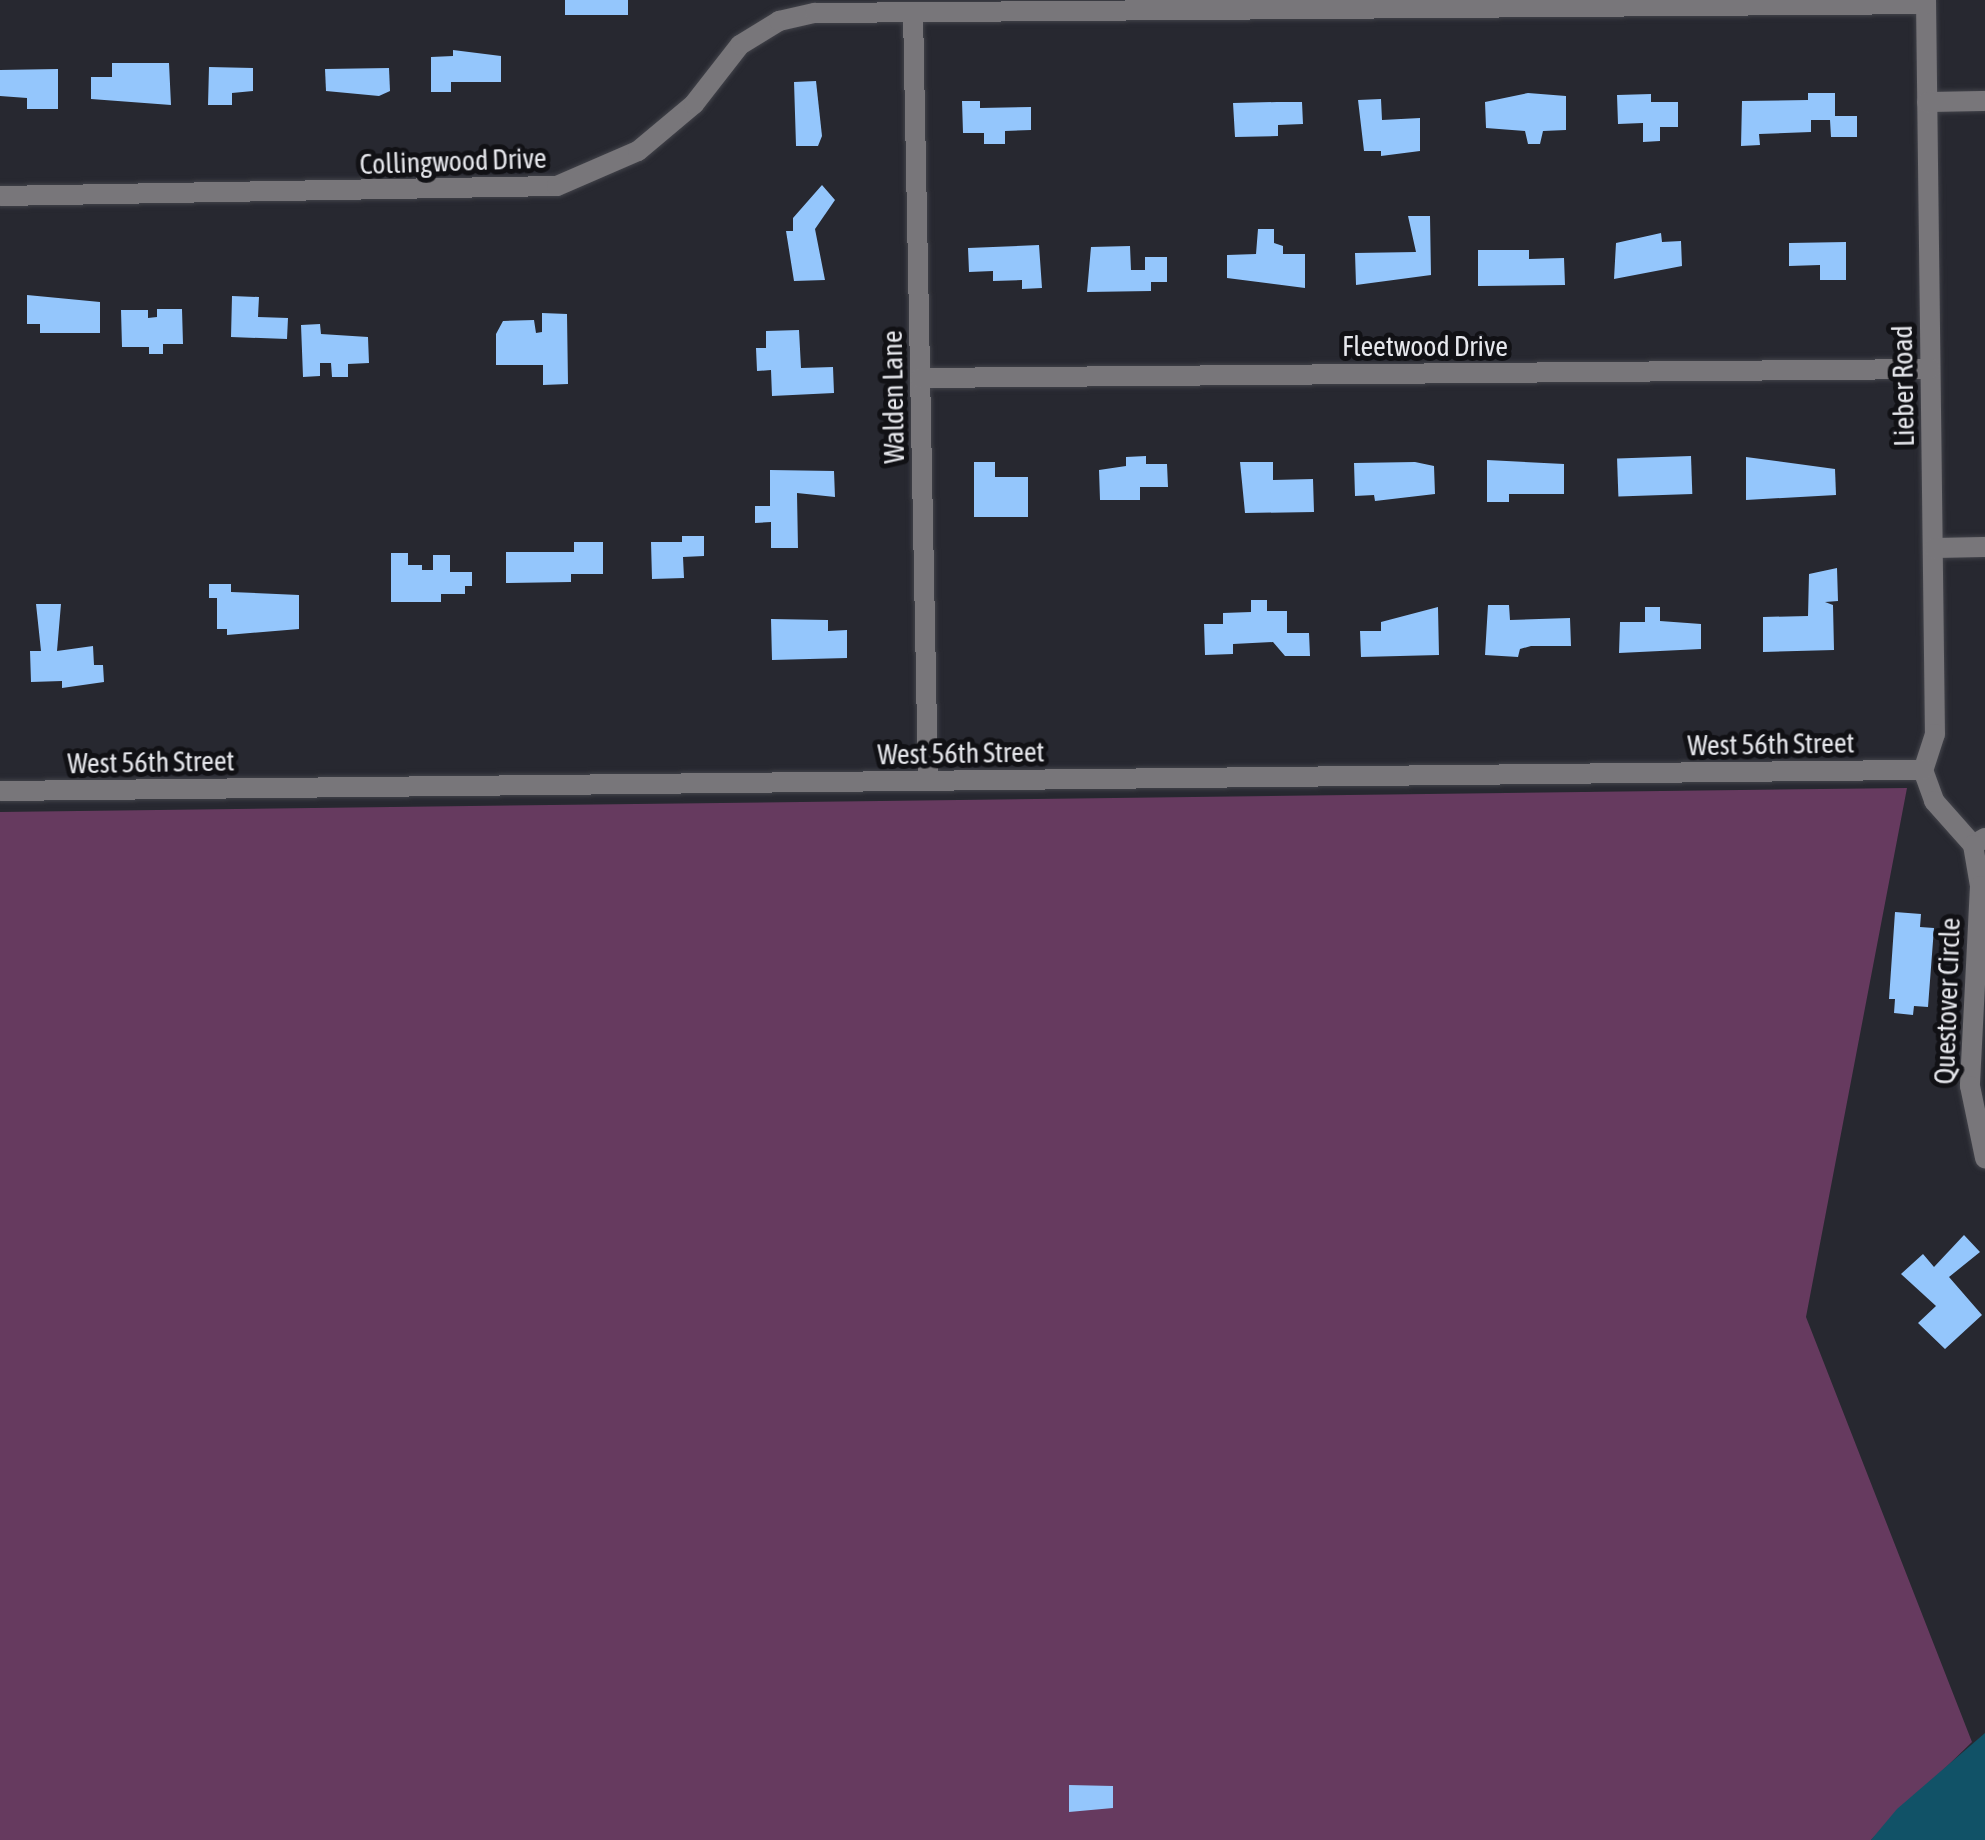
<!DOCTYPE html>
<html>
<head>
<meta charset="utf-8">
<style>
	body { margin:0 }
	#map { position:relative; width:1985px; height:1840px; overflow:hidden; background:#272830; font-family:"Asap Condensed",sans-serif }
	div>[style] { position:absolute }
	.green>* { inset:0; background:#663a5f }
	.water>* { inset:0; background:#115267 }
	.building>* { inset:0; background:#94c6fc; transform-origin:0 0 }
	.roads { filter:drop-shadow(0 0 2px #42434a) drop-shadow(0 0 2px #42434a) }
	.minor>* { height:20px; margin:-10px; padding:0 10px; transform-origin:10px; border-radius:10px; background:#78767a }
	span { translate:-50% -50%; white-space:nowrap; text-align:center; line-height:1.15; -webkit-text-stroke:10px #111115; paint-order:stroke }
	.street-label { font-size:28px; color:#e6e7ec }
</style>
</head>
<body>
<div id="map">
	<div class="green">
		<i style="clip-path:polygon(1907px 788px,1806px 1317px,1972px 1742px,1871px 1840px,0 1840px,0 812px)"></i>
	</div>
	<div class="water">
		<i style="clip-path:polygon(1985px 1733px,1985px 1840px,1871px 1840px,1897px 1809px)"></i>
	</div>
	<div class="building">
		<i style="left:565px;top:0;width:63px;height:15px"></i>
		<i style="clip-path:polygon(453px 50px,501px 56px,501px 82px,451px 82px,451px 92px,431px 92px,431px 57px,453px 56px)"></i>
		<i style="clip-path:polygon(112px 63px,169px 63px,171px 105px,91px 99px,91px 77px,112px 77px)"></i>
		<i style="clip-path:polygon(209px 67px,253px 68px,253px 91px,232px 93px,232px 105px,208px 105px)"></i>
		<i style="clip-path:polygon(389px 68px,390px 91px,379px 96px,326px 91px,325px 69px)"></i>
		<i style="clip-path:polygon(58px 69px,58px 109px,27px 109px,27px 98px,0 96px,0 70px)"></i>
		<i style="clip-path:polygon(816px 81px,822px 136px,818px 146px,796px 146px,794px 82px)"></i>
		<i style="clip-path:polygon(1528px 93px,1566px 96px,1566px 130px,1543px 131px,1540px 144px,1528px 144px,1525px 131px,1486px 128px,1485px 102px)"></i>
		<i style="clip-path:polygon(1808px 93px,1835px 93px,1835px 116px,1857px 116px,1857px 137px,1831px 137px,1830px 120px,1811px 120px,1811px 132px,1759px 134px,1760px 145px,1741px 146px,1742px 101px,1808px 100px)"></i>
		<i style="clip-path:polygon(1651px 94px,1651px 102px,1678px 102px,1678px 127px,1660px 127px,1660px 141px,1643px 142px,1643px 123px,1618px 124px,1617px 95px)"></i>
		<i style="clip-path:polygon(1381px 99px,1382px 120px,1420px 118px,1420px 151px,1381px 156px,1381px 151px,1364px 151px,1358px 100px)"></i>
		<i style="clip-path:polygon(962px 101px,980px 101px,980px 108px,1031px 107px,1031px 130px,1005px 131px,1005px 144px,984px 144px,984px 133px,963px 133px)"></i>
		<i style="clip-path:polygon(1277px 102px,1302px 102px,1303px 124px,1278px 125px,1278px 136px,1235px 137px,1233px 103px)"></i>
		<i style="clip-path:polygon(822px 185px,835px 200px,815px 229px,825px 280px,794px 281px,786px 231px,793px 231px,793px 218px)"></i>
		<i style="clip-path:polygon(1408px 216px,1430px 216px,1431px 275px,1356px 285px,1355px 253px,1416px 252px)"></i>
		<i style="clip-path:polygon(1258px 229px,1274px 229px,1274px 243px,1283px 246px,1283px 254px,1305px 254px,1305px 288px,1227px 278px,1227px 255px,1256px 254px)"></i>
		<i style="clip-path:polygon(1661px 233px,1662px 242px,1681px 241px,1682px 266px,1614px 279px,1616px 243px)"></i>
		<i style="clip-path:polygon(1846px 242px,1846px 280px,1820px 280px,1820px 265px,1789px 266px,1789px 243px)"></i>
		<i style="clip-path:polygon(1039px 245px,1042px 288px,1022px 289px,1022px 280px,993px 281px,993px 271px,969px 272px,968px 248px)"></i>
		<i style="clip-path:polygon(1130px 246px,1131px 270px,1145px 270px,1145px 257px,1167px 257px,1167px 282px,1151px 282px,1151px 291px,1087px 292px,1091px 247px)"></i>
		<i style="clip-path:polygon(1478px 250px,1529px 250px,1529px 259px,1564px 258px,1565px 285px,1478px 286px)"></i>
		<i style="clip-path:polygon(27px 295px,100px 302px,100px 333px,40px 333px,40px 324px,27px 324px)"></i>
		<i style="clip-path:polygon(232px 296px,259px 297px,258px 317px,288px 318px,287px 339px,231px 337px)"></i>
		<i style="clip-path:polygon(157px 309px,182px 309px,183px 344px,163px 344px,163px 354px,149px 354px,149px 347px,122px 347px,121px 310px,148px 310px,148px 318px,157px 317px)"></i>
		<i style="clip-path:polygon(542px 313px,567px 314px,568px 384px,543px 385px,543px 365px,496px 365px,496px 334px,503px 321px,534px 320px,536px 333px,542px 332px)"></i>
		<i style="clip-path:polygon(320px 324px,321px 334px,368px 337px,369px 363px,348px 364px,348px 377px,332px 377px,331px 363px,320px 363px,320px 376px,303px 377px,301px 325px)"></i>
		<i style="clip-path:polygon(799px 330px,801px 368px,833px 367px,834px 393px,772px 396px,771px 370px,757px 371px,756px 348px,766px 348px,766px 331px)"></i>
		<i style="clip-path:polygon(1146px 456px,1146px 464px,1167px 464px,1168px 487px,1140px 487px,1140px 500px,1100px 500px,1099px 470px,1126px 466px,1126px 457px)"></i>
		<i style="left:1691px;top:456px;width:38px;height:74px;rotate:88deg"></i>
		<i style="clip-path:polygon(1746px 457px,1835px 469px,1836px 495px,1746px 500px)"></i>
		<i style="clip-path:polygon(1487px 460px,1564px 464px,1564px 494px,1509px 494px,1509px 502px,1487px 502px)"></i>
		<i style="clip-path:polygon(974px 462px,995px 462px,995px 477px,1028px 477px,1028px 517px,974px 517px)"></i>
		<i style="clip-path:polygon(1240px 462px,1273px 462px,1273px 480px,1313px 479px,1314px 512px,1245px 513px)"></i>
		<i style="clip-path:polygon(1415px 462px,1434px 466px,1435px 494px,1375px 501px,1374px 495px,1355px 496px,1354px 463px)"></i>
		<i style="clip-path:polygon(770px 470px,834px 471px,835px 497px,797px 493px,798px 548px,771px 548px,771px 522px,755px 523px,755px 506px,770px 506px)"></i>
		<i style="clip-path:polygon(682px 536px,704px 536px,704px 556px,683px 557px,684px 578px,652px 579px,651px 542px,682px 542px)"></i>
		<i style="clip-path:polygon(574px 542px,603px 542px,603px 574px,571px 574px,571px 582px,506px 583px,506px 552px,574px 552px)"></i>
		<i style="clip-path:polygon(391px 553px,408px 553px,408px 565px,422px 565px,422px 570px,433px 570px,433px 555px,450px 555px,450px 572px,472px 572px,472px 586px,465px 586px,465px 594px,441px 594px,441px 602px,391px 602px)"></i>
		<i style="clip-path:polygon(1837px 568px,1838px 601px,1825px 602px,1833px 605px,1834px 650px,1763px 652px,1763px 617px,1808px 616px,1809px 574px)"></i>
		<i style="clip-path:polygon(209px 584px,231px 584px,231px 592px,299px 595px,299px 629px,227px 635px,227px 629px,217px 629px,217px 598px,209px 598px)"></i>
		<i style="clip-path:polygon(1251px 600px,1267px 600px,1267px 611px,1287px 611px,1287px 633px,1309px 633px,1310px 656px,1285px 656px,1273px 642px,1233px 644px,1233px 654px,1205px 655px,1204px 624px,1223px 624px,1223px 613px,1251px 612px)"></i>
		<i style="clip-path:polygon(36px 604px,61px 604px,57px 651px,93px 646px,94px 665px,103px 665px,104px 682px,62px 688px,62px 681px,31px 682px,30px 651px,41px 651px)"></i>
		<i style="clip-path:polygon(1488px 605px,1509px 605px,1510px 620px,1570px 618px,1571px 646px,1531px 646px,1520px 649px,1518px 657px,1485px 655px)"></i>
		<i style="clip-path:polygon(1438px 607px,1439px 655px,1361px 657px,1360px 631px,1381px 631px,1381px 622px)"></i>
		<i style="clip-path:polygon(1645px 607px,1660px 607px,1660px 621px,1701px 624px,1701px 649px,1619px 653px,1620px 622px,1645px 622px)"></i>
		<i style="clip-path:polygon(771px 619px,828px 620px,828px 631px,847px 630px,847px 658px,772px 660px)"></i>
		<i style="clip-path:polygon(1895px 912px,1921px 914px,1920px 927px,1934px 928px,1928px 1007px,1914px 1006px,1913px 1015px,1894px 1013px,1895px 999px,1889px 999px)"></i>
		<i style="clip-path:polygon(1964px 1235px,1980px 1252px,1949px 1277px,1982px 1315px,1945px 1349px,1918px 1323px,1936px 1306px,1901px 1274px,1923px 1254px,1934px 1267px)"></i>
		<i style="clip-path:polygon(1069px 1785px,1113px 1786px,1113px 1808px,1069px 1812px)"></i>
	</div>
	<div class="roads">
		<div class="minor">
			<i style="left:1926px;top:0;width:734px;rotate:89.3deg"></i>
			<i style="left:1935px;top:734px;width:38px;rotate:108deg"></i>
			<i style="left:1923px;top:770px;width:33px;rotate:70deg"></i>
			<i style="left:1934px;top:801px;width:59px;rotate:48.4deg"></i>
			<i style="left:913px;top:12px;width:769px;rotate:88.88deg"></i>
			<i style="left:1927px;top:102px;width:58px;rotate:-1deg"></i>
			<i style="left:0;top:196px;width:557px;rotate:-1.03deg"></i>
			<i style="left:557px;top:186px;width:88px;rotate:-23.4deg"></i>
			<i style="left:638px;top:151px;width:73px;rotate:-40deg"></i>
			<i style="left:694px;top:104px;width:75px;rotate:-52.1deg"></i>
			<i style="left:740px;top:45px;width:46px;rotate:-31.6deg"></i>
			<i style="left:779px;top:21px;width:37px;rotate:-13deg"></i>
			<i style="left:815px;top:13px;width:1111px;rotate:-0.46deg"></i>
			<i style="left:920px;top:378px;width:1010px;rotate:-0.51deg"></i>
			<i style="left:1934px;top:548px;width:51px;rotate:-1.1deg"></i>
			<i style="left:0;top:791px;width:1923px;rotate:-0.63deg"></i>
			<i style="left:1985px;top:838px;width:14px;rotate:150deg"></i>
			<i style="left:1973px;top:845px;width:42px;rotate:80.3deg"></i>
			<i style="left:1980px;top:886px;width:200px;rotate:92.9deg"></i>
			<i style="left:1970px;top:1086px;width:74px;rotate:78.2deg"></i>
		</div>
	</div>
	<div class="street-label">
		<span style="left:453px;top:161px;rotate:-2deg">Collingwood Drive</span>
		<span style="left:1425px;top:346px">Fleetwood Drive</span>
		<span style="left:1903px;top:386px;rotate:-91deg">Lieber Road</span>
		<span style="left:893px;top:397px;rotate:-91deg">Walden Lane</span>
		<span style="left:1771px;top:744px;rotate:-1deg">West 56th Street</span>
		<span style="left:961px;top:753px;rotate:-1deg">West 56th Street</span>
		<span style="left:151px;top:762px;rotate:-1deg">West 56th Street</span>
		<span style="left:1947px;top:1001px;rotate:-88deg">Questover Circle</span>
	</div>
</div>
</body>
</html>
